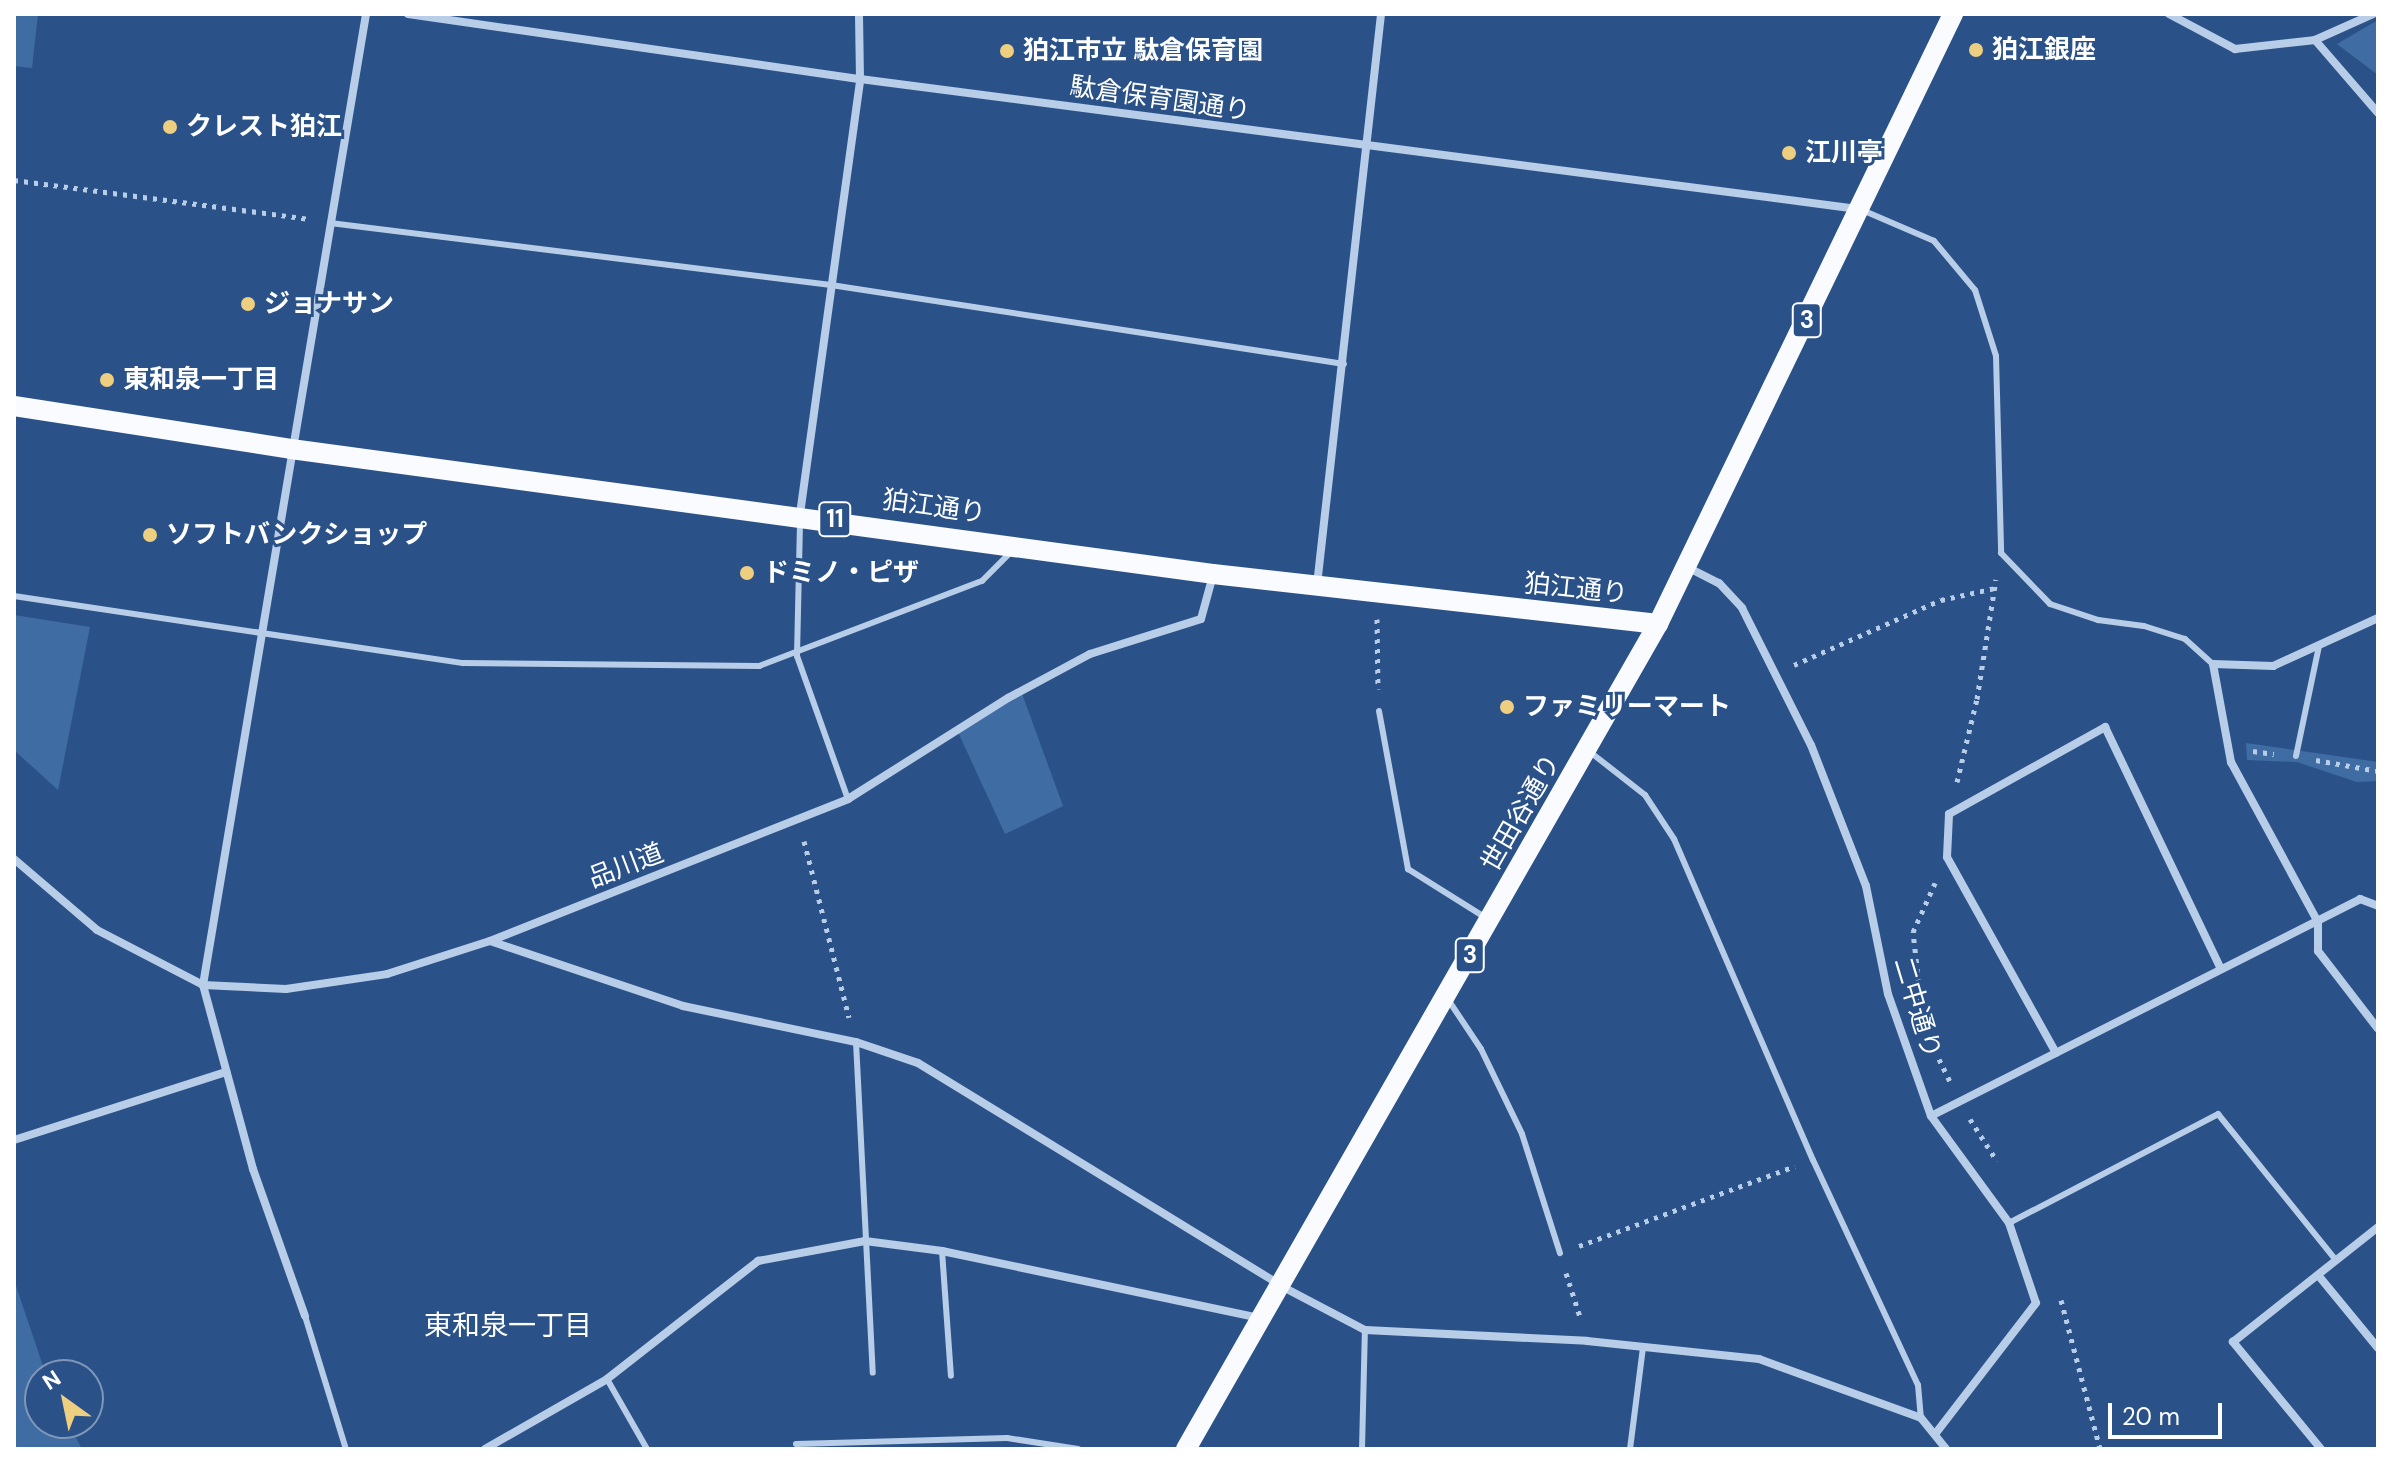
<!DOCTYPE html>
<html>
<head>
<meta charset="utf-8">
<style>
	body { margin:0 }
	#map { position:relative; width:2392px; height:1463px; overflow:hidden; background:#2b5288; font-family:"DM Sans","Noto Sans JP",sans-serif }
	div>[style] { position:absolute }
	.green>* { inset:0; background:#406ca4 }
	.path>* { height:5px; margin-top:-2.5px; transform-origin:0; background:repeating-linear-gradient(90deg,#b8cde8 0 4px,transparent 0 10px) }
	.lane>* { height:6px; margin:-3px; padding:0 3px; transform-origin:3px; border-radius:3px; background:#b8cde8 }
	.street>* { height:8px; margin:-4px; padding:0 4px; transform-origin:4px; border-radius:4px; background:#b8cde8 }
	.primary>* { height:20px; margin:-10px; padding:0 10px; transform-origin:10px; border-radius:10px; background:#f9fbfe }
	.dots>* { width:22px; height:22px; translate:-50% -50%; box-sizing:border-box; border:4px solid #2b5288; border-radius:50% }
	span { translate:-50% -50%; white-space:nowrap; text-align:center; line-height:1.15; -webkit-text-stroke:6px #2b5288; paint-order:stroke }
	.shield-label span { padding:2px 6px; background:#2b5288; border:2px solid; border-radius:6px; -webkit-text-stroke-width:0 }
	.shield-label { font-size:24px; color:#fff; font-weight:700 }
	.poi-label { font-size:26px; color:#fff; font-weight:700 }
	.left { translate:0 -50%; text-align:left }
	.street-label { font-size:26px; color:#fff }
	.neighbourhood-label { font-size:28px; color:#fff }
	.frame { position:absolute; inset:0; border:16px solid #fff; pointer-events:none }
	.north { position:absolute; left:24px; top:1359px; width:80px; height:80px; box-sizing:border-box; background:#2b5288; border:2px solid #8097b8; border-radius:50%; rotate:327deg; font-size:22px; font-weight:700; line-height:32px; text-align:center; color:#fff }
	.north::after { content:''; display:block; margin:auto; width:28px; height:36px; background:#eecf80; clip-path:polygon(50% 0,100% 100%,50% 72%,0 100%) }
	.scale { position:absolute; left:2108px; top:1403px; width:114px; height:36px; box-sizing:border-box; border:4px solid #fff; border-top:0; padding-left:10px; font-size:24px; line-height:28px; white-space:nowrap; color:#fff; -webkit-text-stroke:6px #2b5288; paint-order:stroke }
</style>
</head>
<body>
<div id="map">
	<div class="green">
		<i style="clip-path:polygon(14px 14px,38px 14px,32px 68px,14px 66px)"></i>
		<i style="clip-path:polygon(2378px 20px,2378px 75px,2337px 44px)"></i>
		<i style="clip-path:polygon(14px 615px,90px 627px,58px 790px,14px 750px)"></i>
		<i style="clip-path:polygon(1021px 691px,1063px 806px,1005px 834px,957px 730px)"></i>
		<i style="clip-path:polygon(2246px 743px,2378px 762px,2378px 781px,2357px 782px,2297px 762px,2247px 760px)"></i>
		<i style="clip-path:polygon(14px 1280px,46px 1375px,40px 1375px,40px 1423px,68px 1423px,82px 1449px,14px 1449px)"></i>
	</div>
	<div class="path">
		<i style="left:14px;top:180px;width:298px;rotate:7.5deg"></i>
		<i style="left:1377px;top:619px;width:70px;rotate:89.2deg"></i>
		<i style="left:1794px;top:665px;width:161px;rotate:-23.9deg"></i>
		<i style="left:1941px;top:600px;width:55px;rotate:-12.5deg"></i>
		<i style="left:2253px;top:751px;width:21px;rotate:8deg"></i>
		<i style="left:2316px;top:760px;width:63px;rotate:10.1deg"></i>
		<i style="left:1957px;top:782px;width:85px;rotate:-76.5deg"></i>
		<i style="left:1977px;top:699px;width:121px;rotate:-81deg"></i>
		<i style="left:804px;top:841px;width:182px;rotate:75.7deg"></i>
		<i style="left:1922px;top:1012px;width:81px;rotate:-96.4deg"></i>
		<i style="left:1913px;top:932px;width:54px;rotate:-65.8deg"></i>
		<i style="left:1939px;top:1059px;width:25px;rotate:64deg"></i>
		<i style="left:1970px;top:1119px;width:50px;rotate:57.3deg"></i>
		<i style="left:1579px;top:1246px;width:230px;rotate:-20.3deg"></i>
		<i style="left:1566px;top:1273px;width:46px;rotate:72.3deg"></i>
		<i style="left:2061px;top:1300px;width:154px;rotate:75.3deg"></i>
	</div>
	<div class="lane">
		<i style="left:1862px;top:210px;width:78px;rotate:23.3deg"></i>
		<i style="left:1934px;top:241px;width:64px;rotate:50.1deg"></i>
		<i style="left:1975px;top:290px;width:69px;rotate:72.3deg"></i>
		<i style="left:1996px;top:356px;width:197px;rotate:88.5deg"></i>
		<i style="left:2001px;top:553px;width:71px;rotate:46.1deg"></i>
		<i style="left:2050px;top:604px;width:51px;rotate:18.4deg"></i>
		<i style="left:2098px;top:620px;width:46px;rotate:7.4deg"></i>
		<i style="left:2144px;top:626px;width:43px;rotate:17.6deg"></i>
		<i style="left:2185px;top:639px;width:38px;rotate:42deg"></i>
		<i style="left:330px;top:223px;width:505px;rotate:7.05deg"></i>
		<i style="left:831px;top:285px;width:519px;rotate:8.75deg"></i>
		<i style="left:800px;top:523px;width:133px;rotate:91.3deg"></i>
		<i style="left:797px;top:656px;width:152px;rotate:70.4deg"></i>
		<i style="left:14px;top:596px;width:454px;rotate:8.5deg"></i>
		<i style="left:463px;top:663px;width:296px;rotate:0.6deg"></i>
		<i style="left:759px;top:666px;width:239px;rotate:-20.9deg"></i>
		<i style="left:982px;top:581px;width:40px;rotate:-45deg"></i>
		<i style="left:1379px;top:711px;width:161px;rotate:79.6deg"></i>
		<i style="left:1408px;top:869px;width:92px;rotate:32.1deg"></i>
		<i style="left:1590px;top:752px;width:70px;rotate:38deg"></i>
		<i style="left:1645px;top:795px;width:53px;rotate:56.6deg"></i>
		<i style="left:1674px;top:839px;width:350px;rotate:66.6deg"></i>
		<i style="left:1813px;top:1160px;width:248px;rotate:65deg"></i>
		<i style="left:1918px;top:1385px;width:33px;rotate:85deg"></i>
		<i style="left:2296px;top:756px;width:112px;rotate:-78.2deg"></i>
		<i style="left:1447px;top:998px;width:61px;rotate:56.3deg"></i>
		<i style="left:1481px;top:1049px;width:94px;rotate:64.2deg"></i>
		<i style="left:1522px;top:1134px;width:125px;rotate:72.3deg"></i>
		<i style="left:856px;top:1042px;width:331px;rotate:87.1deg"></i>
		<i style="left:2009px;top:1223px;width:236px;rotate:-27.5deg"></i>
		<i style="left:2218px;top:1114px;width:188px;rotate:51.1deg"></i>
		<i style="left:942px;top:1251px;width:125px;rotate:85.9deg"></i>
		<i style="left:305px;top:1316px;width:139px;rotate:72.9deg"></i>
		<i style="left:607px;top:1379px;width:81px;rotate:60.3deg"></i>
		<i style="left:796px;top:1444px;width:211px;rotate:-1.6deg"></i>
		<i style="left:1007px;top:1438px;width:72px;rotate:8.8deg"></i>
		<i style="left:1362px;top:1449px;width:119px;rotate:-88.6deg"></i>
		<i style="left:1630px;top:1449px;width:103px;rotate:-82.7deg"></i>
	</div>
	<div class="street">
		<i style="left:408px;top:14px;width:457px;rotate:8.2deg"></i>
		<i style="left:860px;top:79px;width:1006px;rotate:7.42deg"></i>
		<i style="left:2169px;top:14px;width:75px;rotate:27.9deg"></i>
		<i style="left:2235px;top:49px;width:81px;rotate:-6.4deg"></i>
		<i style="left:2315px;top:40px;width:96px;rotate:49.2deg"></i>
		<i style="left:2315px;top:40px;width:64px;rotate:-24.1deg"></i>
		<i style="left:800px;top:514px;width:439px;rotate:-82.1deg"></i>
		<i style="left:860px;top:79px;width:65px;rotate:-90.9deg"></i>
		<i style="left:1687px;top:567px;width:36px;rotate:27deg"></i>
		<i style="left:1719px;top:583px;width:34px;rotate:47deg"></i>
		<i style="left:1742px;top:608px;width:153px;rotate:63.3deg"></i>
		<i style="left:1811px;top:745px;width:151px;rotate:68.7deg"></i>
		<i style="left:1866px;top:886px;width:110px;rotate:78.5deg"></i>
		<i style="left:1888px;top:994px;width:129px;rotate:70.6deg"></i>
		<i style="left:1931px;top:1116px;width:132px;rotate:53.9deg"></i>
		<i style="left:2009px;top:1223px;width:84px;rotate:71.4deg"></i>
		<i style="left:2036px;top:1303px;width:164px;rotate:127.6deg"></i>
		<i style="left:1317px;top:585px;width:575px;rotate:-83.6deg"></i>
		<i style="left:2378px;top:618px;width:115px;rotate:155.4deg"></i>
		<i style="left:2273px;top:666px;width:60px;rotate:-178.1deg"></i>
		<i style="left:2213px;top:664px;width:100px;rotate:79.6deg"></i>
		<i style="left:2231px;top:762px;width:182px;rotate:61.5deg"></i>
		<i style="left:2318px;top:922px;width:29px;rotate:90deg"></i>
		<i style="left:2318px;top:951px;width:98px;rotate:52.4deg"></i>
		<i style="left:14px;top:859px;width:109px;rotate:40.5deg"></i>
		<i style="left:97px;top:930px;width:119px;rotate:27.4deg"></i>
		<i style="left:203px;top:985px;width:83px;rotate:2.8deg"></i>
		<i style="left:286px;top:989px;width:102px;rotate:-8.4deg"></i>
		<i style="left:387px;top:974px;width:108px;rotate:-17.8deg"></i>
		<i style="left:490px;top:941px;width:385px;rotate:-21.6deg"></i>
		<i style="left:848px;top:799px;width:189px;rotate:-32.3deg"></i>
		<i style="left:1008px;top:698px;width:93px;rotate:-28.2deg"></i>
		<i style="left:1090px;top:654px;width:116px;rotate:-17.5deg"></i>
		<i style="left:1201px;top:619px;width:46px;rotate:-74.7deg"></i>
		<i style="left:490px;top:941px;width:204px;rotate:18.6deg"></i>
		<i style="left:683px;top:1006px;width:177px;rotate:11.8deg"></i>
		<i style="left:856px;top:1042px;width:65px;rotate:18.7deg"></i>
		<i style="left:918px;top:1063px;width:428px;rotate:31.5deg"></i>
		<i style="left:1283px;top:1287px;width:93px;rotate:27.7deg"></i>
		<i style="left:1365px;top:1330px;width:222px;rotate:2.8deg"></i>
		<i style="left:1587px;top:1341px;width:173px;rotate:6deg"></i>
		<i style="left:1759px;top:1359px;width:172px;rotate:20deg"></i>
		<i style="left:1921px;top:1418px;width:40px;rotate:51deg"></i>
		<i style="left:2056px;top:1053px;width:224px;rotate:-119.1deg"></i>
		<i style="left:1947px;top:857px;width:43px;rotate:-87.3deg"></i>
		<i style="left:1949px;top:814px;width:179px;rotate:-29.1deg"></i>
		<i style="left:2105px;top:727px;width:268px;rotate:64.4deg"></i>
		<i style="left:1931px;top:1116px;width:481px;rotate:-26.8deg"></i>
		<i style="left:2360px;top:899px;width:19px;rotate:21deg"></i>
		<i style="left:14px;top:1140px;width:223px;rotate:-17.8deg"></i>
		<i style="left:2318px;top:1275px;width:94px;rotate:50.6deg"></i>
		<i style="left:305px;top:1316px;width:156px;rotate:-109.5deg"></i>
		<i style="left:253px;top:1169px;width:191px;rotate:-105.2deg"></i>
		<i style="left:203px;top:985px;width:985px;rotate:-80.47deg"></i>
		<i style="left:485px;top:1449px;width:141px;rotate:-29.8deg"></i>
		<i style="left:607px;top:1379px;width:192px;rotate:-38deg"></i>
		<i style="left:758px;top:1261px;width:109px;rotate:-10.6deg"></i>
		<i style="left:865px;top:1241px;width:78px;rotate:7.4deg"></i>
		<i style="left:942px;top:1251px;width:324px;rotate:11.9deg"></i>
		<i style="left:2321px;top:1449px;width:139px;rotate:-129.4deg"></i>
		<i style="left:2233px;top:1342px;width:185px;rotate:-38.4deg"></i>
	</div>
	<div class="primary">
		<i style="left:14px;top:406px;width:280px;rotate:8.8deg"></i>
		<i style="left:291px;top:449px;width:930px;rotate:7.72deg"></i>
		<i style="left:1213px;top:574px;width:448px;rotate:6.4deg"></i>
		<i style="left:1186px;top:1449px;width:950px;rotate:-60.23deg"></i>
		<i style="left:1658px;top:624px;width:678px;rotate:-64.19deg"></i>
	</div>
	<div class="dots">
		<i style="left:1976px;top:50px;background:#eecf80"></i>
		<i style="left:1007px;top:51px;background:#eecf80"></i>
		<i style="left:170px;top:127px;background:#eecf80"></i>
		<i style="left:1789px;top:153px;background:#eecf80"></i>
		<i style="left:248px;top:304px;background:#eecf80"></i>
		<i style="left:107px;top:380px;background:#eecf80"></i>
		<i style="left:150px;top:535px;background:#eecf80"></i>
		<i style="left:747px;top:573px;background:#eecf80"></i>
		<i style="left:1507px;top:707px;background:#eecf80"></i>
	</div>
	<div class="shield-label">
		<span style="left:1807px;top:320px">3</span>
		<span style="left:835px;top:519px">11</span>
		<span style="left:1470px;top:955px">3</span>
	</div>
	<div class="poi-label">
		<span class="left" style="left:1992px;top:50px">狛江銀座</span>
		<span class="left" style="left:1023px;top:51px">狛江市立 駄倉保育園</span>
		<span class="left" style="left:186px;top:127px">クレスト狛江</span>
		<span class="left" style="left:1805px;top:153px">江川亭</span>
		<span class="left" style="left:264px;top:304px">ジョナサン</span>
		<span class="left" style="left:123px;top:380px">東和泉一丁目</span>
		<span class="left" style="left:166px;top:535px">ソフトバンクショップ</span>
		<span class="left" style="left:763px;top:573px">ドミノ・ピザ</span>
		<span class="left" style="left:1523px;top:707px">ファミリーマート</span>
	</div>
	<div class="street-label">
		<span style="left:1160px;top:99px;rotate:8deg">駄倉保育園通り</span>
		<span style="left:934px;top:507px;rotate:8deg">狛江通り</span>
		<span style="left:1576px;top:589px;rotate:6deg">狛江通り</span>
		<span style="left:1521px;top:813px;rotate:-60deg">世田谷通り</span>
		<span style="left:626px;top:866px;rotate:-21deg">品川道</span>
		<span style="left:1917px;top:1008px;rotate:73deg">二中通り</span>
	</div>
	<div class="neighbourhood-label">
		<span style="left:508px;top:1326px">東和泉一丁目</span>
	</div>
	<div class="frame"></div>
	<div class="north">N</div>
	<div class="scale">20 m</div>
</div>
</body>
</html>
